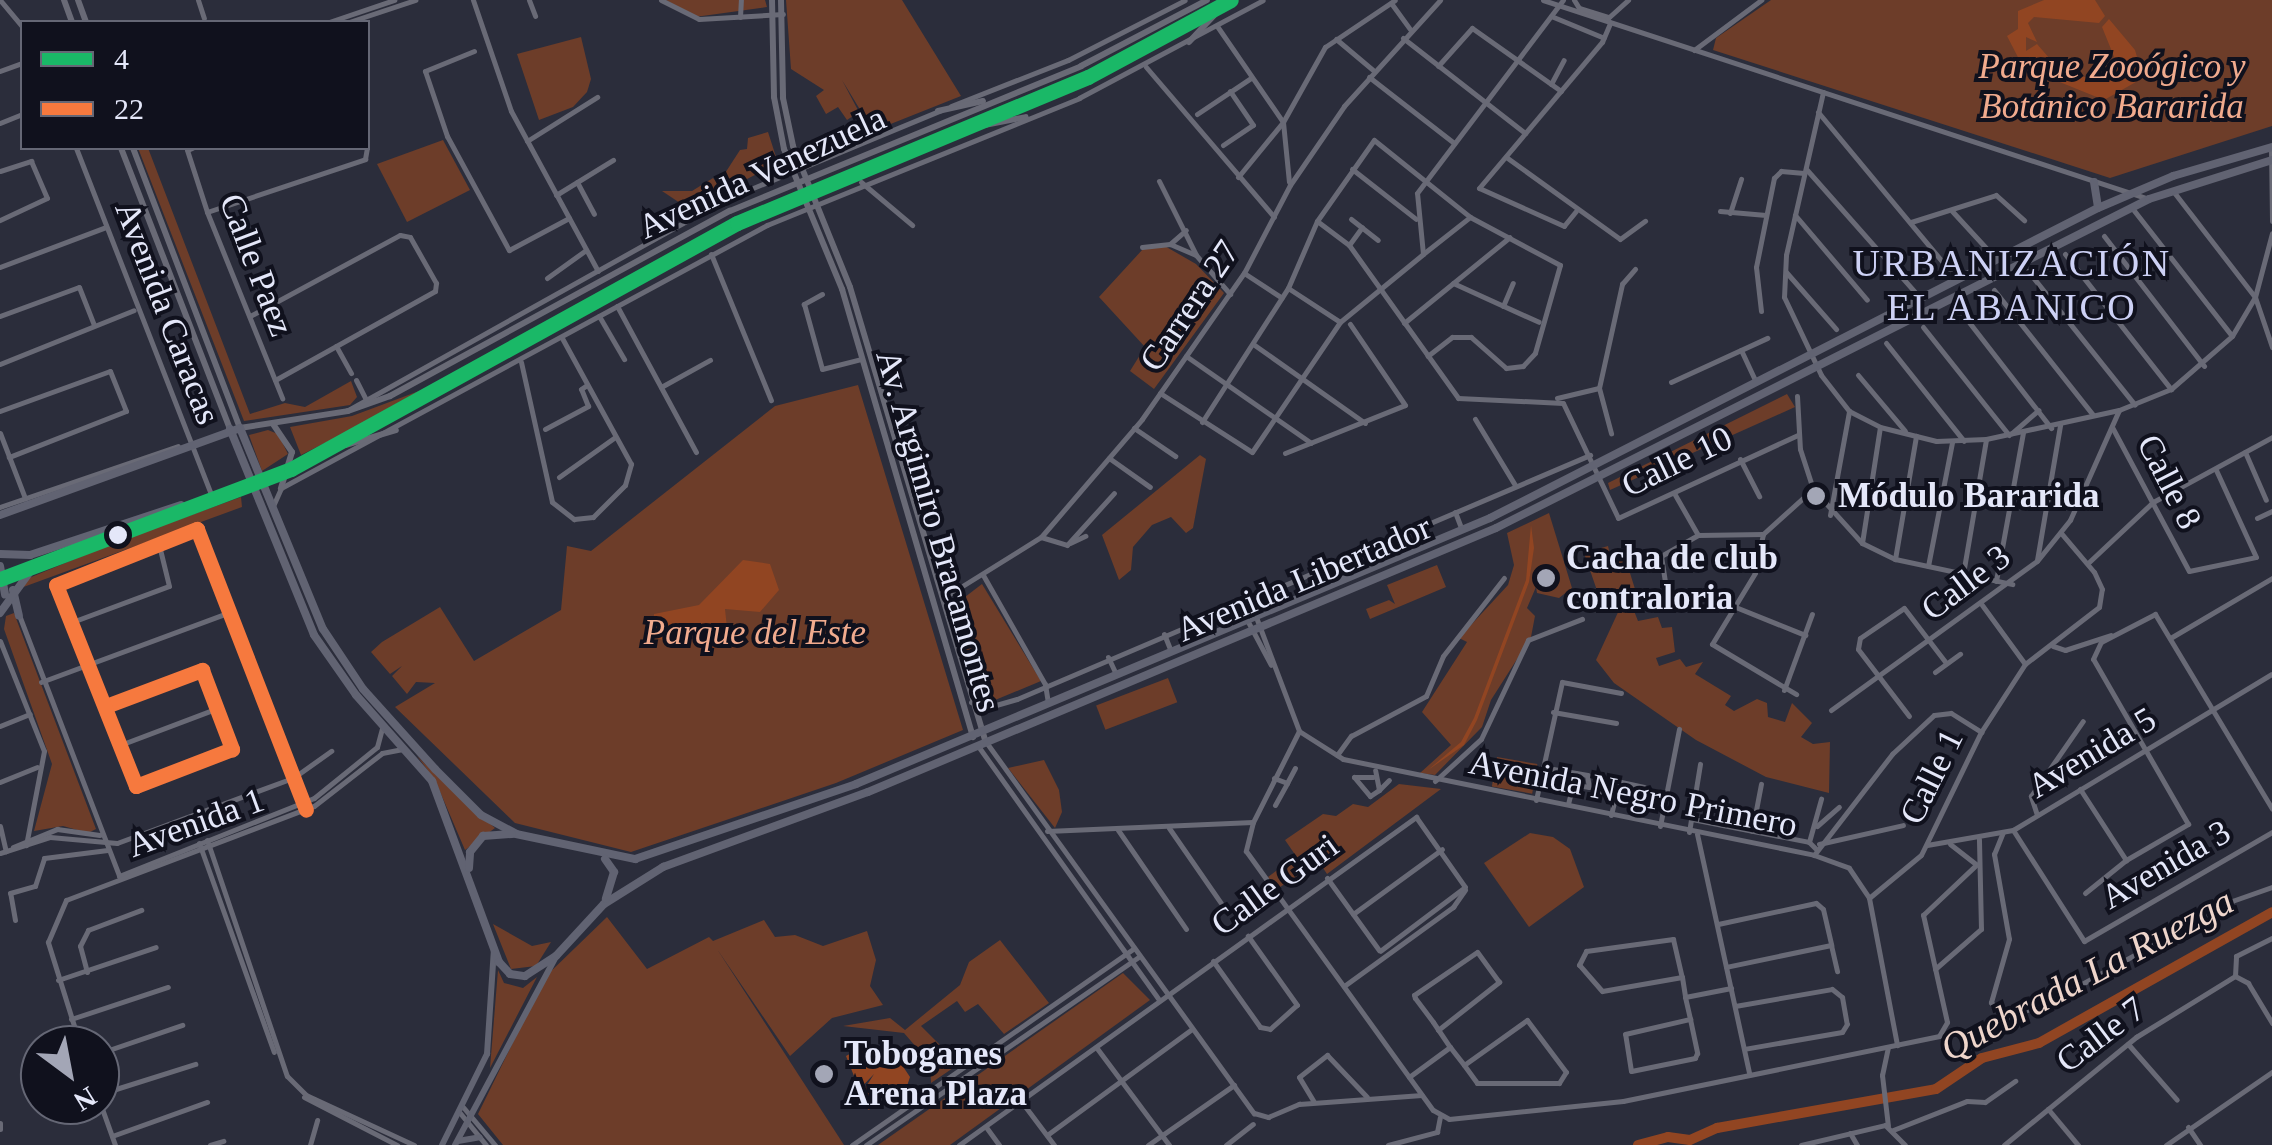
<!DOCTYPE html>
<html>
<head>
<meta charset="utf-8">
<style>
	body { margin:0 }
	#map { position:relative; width:2272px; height:1145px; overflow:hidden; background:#2b2d3b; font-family:Georgia,serif }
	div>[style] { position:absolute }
	.green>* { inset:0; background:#6d3d29; transform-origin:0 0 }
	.water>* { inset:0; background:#914522 }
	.river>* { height:10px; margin:-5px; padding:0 5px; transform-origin:5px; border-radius:5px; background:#914522 }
	.minor>* { height:5px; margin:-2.5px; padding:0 2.5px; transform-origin:2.5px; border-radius:2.5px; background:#696a76 }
	.tertiary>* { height:6px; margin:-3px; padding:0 3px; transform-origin:3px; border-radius:3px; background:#696a76 }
	.secondary>* { height:6px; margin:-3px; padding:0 3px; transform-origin:3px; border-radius:3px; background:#626472 }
	.primary>* { height:8px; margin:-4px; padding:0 4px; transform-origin:4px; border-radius:4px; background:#616372 }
	.bus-1>* { height:15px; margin:-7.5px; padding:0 7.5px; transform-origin:7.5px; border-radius:7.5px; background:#1ab867 }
	.bus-2>* { height:15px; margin:-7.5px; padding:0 7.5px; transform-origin:7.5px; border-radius:7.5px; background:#f6793e }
	.dots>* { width:28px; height:28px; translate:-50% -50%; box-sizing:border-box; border:5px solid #10111d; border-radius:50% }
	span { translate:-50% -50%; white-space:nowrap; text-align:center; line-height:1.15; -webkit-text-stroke:8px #10111d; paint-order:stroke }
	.park-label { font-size:35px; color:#f1ab8e; font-style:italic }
	.street-label { font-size:35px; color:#e4e7f9 }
	.poi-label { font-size:35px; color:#e4e7f9; font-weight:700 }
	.left { translate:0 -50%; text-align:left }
	.neighbourhood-label { font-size:38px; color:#cdd1f5; letter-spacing:2.5px }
	.water-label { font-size:38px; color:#eed5cb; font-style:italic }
	.legend { position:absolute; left:20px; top:20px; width:350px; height:130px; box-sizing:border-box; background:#10111d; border:2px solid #656775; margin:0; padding:12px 18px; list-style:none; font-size:30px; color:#e4e7f9 }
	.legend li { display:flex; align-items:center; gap:20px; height:50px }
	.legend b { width:50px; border:2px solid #656775 }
	.north { position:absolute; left:20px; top:1025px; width:100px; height:100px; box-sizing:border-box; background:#10111d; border:2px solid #656775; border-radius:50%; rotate:148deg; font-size:28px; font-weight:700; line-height:40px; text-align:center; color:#e4e7f9 }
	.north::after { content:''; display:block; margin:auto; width:35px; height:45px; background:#a3a6b6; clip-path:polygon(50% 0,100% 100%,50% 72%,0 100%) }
</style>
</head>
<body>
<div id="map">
	<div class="green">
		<i style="clip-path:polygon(666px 0,765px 0,767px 7px,695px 17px)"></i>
		<i style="clip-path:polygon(786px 0,902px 0,961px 96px,873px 131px,842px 80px,859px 112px,847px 120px,838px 107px,826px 114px,816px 96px,824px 90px,791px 69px)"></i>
		<i style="clip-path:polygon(1771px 0,2272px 0,2272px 126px,2110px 178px,1713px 50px,1716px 38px)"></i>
		<i style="clip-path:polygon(581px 37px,591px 79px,587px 92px,573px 107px,539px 120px,517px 54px)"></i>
		<i style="clip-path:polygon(768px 132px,778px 163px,689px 209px,662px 191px,692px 191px,713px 178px,718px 184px,740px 150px,747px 149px,748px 138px)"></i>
		<i style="clip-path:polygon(443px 140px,470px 190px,407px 222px,377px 164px)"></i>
		<i style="clip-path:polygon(138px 148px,148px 148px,250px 414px,285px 403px,305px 407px,351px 381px,357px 397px,350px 405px,244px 421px)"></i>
		<i style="clip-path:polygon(1163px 245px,1196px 264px,1224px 293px,1154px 389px,1130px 371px,1145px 347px,1099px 297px,1143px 249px)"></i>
		<i style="clip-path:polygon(858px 385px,963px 730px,836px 783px,631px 852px,515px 823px,395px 707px,435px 683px,416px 682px,407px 694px,392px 676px,402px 666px,390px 674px,371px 652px,382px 642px,440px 607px,474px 661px,561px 610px,567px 546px,591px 551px,775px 406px)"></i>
		<i style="clip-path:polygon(419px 391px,337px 437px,301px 455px,290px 427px,352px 416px)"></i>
		<i style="clip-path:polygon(1787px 394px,1795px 407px,1610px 490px,1608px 483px)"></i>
		<i style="clip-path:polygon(268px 430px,278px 434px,288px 454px,262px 471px,249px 435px)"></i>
		<i style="clip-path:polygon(1200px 455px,1206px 459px,1193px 528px,1186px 533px,1171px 517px,1152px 525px,1133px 547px,1131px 570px,1119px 580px,1102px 535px)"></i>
		<i style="clip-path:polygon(241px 497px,242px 507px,18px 589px,29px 578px,111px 544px)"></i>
		<i style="clip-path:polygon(1549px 513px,1572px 588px,1559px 598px,1537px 593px,1536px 587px,1527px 608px,1535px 616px,1531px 637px,1491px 700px,1482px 727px,1435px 775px,1420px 773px,1451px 745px,1422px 712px,1467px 642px,1459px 638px,1508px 585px,1514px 565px,1507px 533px)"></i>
		<i style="clip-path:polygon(1608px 546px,1611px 559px,1625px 557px,1635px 589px,1627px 593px,1638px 621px,1658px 617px,1662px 628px,1672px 627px,1675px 652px,1656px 658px,1659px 666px,1680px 659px,1686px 667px,1703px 662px,1695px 674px,1731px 696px,1725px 705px,1734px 711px,1757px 699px,1767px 703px,1768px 717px,1785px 722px,1792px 703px,1812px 723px,1801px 737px,1813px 744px,1830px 742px,1829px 793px,1766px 777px,1696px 740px,1614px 683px,1596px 660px,1620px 608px,1614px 597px,1601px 602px,1584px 553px)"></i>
		<i style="clip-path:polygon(1437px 565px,1446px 587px,1370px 619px,1366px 609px,1389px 600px,1395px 604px,1387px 585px)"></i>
		<i style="clip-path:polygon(982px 584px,1041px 681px,988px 703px,975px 696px,948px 610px)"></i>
		<i style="clip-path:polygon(14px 613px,96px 829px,88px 833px,63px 826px,34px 831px,52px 764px,4px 629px,6px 616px)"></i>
		<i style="left:1168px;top:678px;width:26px;height:77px;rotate:69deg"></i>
		<i style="clip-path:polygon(417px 756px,463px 801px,495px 828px,465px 850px,435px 780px)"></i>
		<i style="left:1497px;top:757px;width:41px;height:30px;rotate:10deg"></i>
		<i style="clip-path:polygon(1044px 760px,1059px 790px,1062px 812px,1055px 828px,1008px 768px)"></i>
		<i style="clip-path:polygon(1399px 784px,1441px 789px,1327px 874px,1319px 862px,1277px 889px,1268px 877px,1296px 856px,1285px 840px,1323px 814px,1336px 816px,1353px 804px,1368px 807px)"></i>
		<i style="clip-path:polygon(1530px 833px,1553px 837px,1570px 849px,1584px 887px,1529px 927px,1484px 863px)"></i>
		<i style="clip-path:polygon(607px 917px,647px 969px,709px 937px,713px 941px,764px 920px,775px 937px,795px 935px,823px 946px,867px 931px,876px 960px,870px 986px,883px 1005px,832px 1018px,790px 1056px,717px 949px,844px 1145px,503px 1145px,478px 1114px,545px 977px)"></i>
		<i style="clip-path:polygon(493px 924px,532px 946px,551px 942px,536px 966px,511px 969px)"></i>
		<i style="clip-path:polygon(1000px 940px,1049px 1003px,1004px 1034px,978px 1004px,965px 1012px,957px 1001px,921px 1026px,959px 1064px,931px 1083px,930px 1063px,904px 1033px,843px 1026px,890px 1018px,905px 1030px,960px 985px,969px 962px)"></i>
		<i style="clip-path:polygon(498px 970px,504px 983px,523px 988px,537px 977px,490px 1068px)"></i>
		<i style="clip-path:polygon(1123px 973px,1150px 1000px,950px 1145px,878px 1145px)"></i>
	</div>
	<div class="water">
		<i style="clip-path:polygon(2044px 0,2095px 0,2105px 16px,2099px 23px,2034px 17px,2028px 23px,2037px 42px,2026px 37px,2026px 51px,2037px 44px,2063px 74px,2107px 80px,2117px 64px,2102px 27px,2109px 19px,2135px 50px,2143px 78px,2104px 100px,2023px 67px,2007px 36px,2018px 29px,2018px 11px)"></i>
		<i style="clip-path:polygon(1531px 525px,1534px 548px,1529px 582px,1477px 720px,1464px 745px,1428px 770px,1461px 742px,1474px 718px,1526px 580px)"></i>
		<i style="clip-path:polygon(743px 560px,770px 564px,779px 590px,760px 612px,725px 609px,729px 647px,712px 648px,695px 626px,673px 643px,653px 637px,654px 614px,699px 605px)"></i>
		<i style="clip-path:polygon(864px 1046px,902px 1065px,910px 1077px,906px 1089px,884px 1091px,869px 1110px,857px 1101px,874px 1074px,851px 1098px,854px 1076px,846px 1056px)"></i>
	</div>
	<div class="river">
		<i style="left:1638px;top:1145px;width:31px;rotate:-15deg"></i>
		<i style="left:1668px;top:1137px;width:22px;rotate:8deg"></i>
		<i style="left:1690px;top:1140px;width:30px;rotate:-24deg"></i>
		<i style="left:1717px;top:1128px;width:222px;rotate:-10.1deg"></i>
		<i style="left:1936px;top:1089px;width:55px;rotate:-34deg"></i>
		<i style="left:1982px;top:1058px;width:59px;rotate:-14.7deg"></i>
		<i style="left:2039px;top:1043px;width:267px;rotate:-29.3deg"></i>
	</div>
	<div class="minor">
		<i style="left:0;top:0;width:34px;rotate:50deg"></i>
		<i style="left:198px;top:0;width:19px;rotate:72deg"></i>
		<i style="left:473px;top:0;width:117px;rotate:71.1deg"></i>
		<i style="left:511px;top:111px;width:182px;rotate:61.5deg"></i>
		<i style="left:529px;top:0;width:17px;rotate:69deg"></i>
		<i style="left:661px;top:0;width:42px;rotate:26.6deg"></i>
		<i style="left:699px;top:19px;width:84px;rotate:-3.4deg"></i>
		<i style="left:1543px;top:0;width:635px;rotate:18.18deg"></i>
		<i style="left:1574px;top:0;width:9px;rotate:58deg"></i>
		<i style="left:1579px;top:8px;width:31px;rotate:17deg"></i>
		<i style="left:1391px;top:3px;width:32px;rotate:54deg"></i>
		<i style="left:1551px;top:16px;width:57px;rotate:22.5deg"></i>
		<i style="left:740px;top:17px;width:17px;rotate:-87deg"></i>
		<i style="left:1608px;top:18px;width:27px;rotate:-42deg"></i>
		<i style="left:329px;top:22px;width:69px;rotate:-18.7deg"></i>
		<i style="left:349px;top:22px;width:70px;rotate:-18.4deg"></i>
		<i style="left:1217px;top:26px;width:116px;rotate:55.5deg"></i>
		<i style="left:1283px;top:122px;width:60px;rotate:84.3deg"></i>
		<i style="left:1403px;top:38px;width:155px;rotate:37.9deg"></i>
		<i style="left:1336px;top:39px;width:50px;rotate:40.1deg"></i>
		<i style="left:1694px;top:50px;width:84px;rotate:-36.7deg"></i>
		<i style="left:474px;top:51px;width:53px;rotate:157.8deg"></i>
		<i style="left:425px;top:71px;width:69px;rotate:71.3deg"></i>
		<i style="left:447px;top:136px;width:130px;rotate:61.5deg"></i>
		<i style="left:509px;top:250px;width:68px;rotate:-28.1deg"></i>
		<i style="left:1438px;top:66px;width:51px;rotate:-48.2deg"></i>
		<i style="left:1472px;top:28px;width:109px;rotate:35.3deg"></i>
		<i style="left:1146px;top:67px;width:197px;rotate:49.5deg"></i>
		<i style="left:0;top:71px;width:23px;rotate:-20deg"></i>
		<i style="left:1369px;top:77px;width:108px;rotate:37.8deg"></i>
		<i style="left:1551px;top:84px;width:27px;rotate:-62deg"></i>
		<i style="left:1823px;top:92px;width:167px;rotate:102.8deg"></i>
		<i style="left:1786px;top:255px;width:42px;rotate:92.7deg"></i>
		<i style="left:1784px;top:297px;width:86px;rotate:64.6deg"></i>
		<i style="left:1821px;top:375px;width:46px;rotate:52.1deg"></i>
		<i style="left:1849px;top:411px;width:35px;rotate:27deg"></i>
		<i style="left:1880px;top:427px;width:58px;rotate:14deg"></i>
		<i style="left:1936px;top:441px;width:50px;rotate:-2.3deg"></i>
		<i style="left:1986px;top:439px;width:136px;rotate:-12.3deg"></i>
		<i style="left:2119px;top:410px;width:56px;rotate:-22deg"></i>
		<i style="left:2171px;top:389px;width:81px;rotate:-41deg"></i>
		<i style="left:2232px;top:336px;width:45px;rotate:-59.5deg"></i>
		<i style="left:2255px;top:297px;width:66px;rotate:-75.1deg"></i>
		<i style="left:951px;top:106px;width:126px;rotate:-21.5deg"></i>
		<i style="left:1068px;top:60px;width:131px;rotate:-27.1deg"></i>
		<i style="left:1818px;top:112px;width:207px;rotate:50.3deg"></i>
		<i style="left:1197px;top:114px;width:65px;rotate:-33.7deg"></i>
		<i style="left:0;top:123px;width:24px;rotate:-22deg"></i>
		<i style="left:527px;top:141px;width:83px;rotate:-32.2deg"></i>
		<i style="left:1223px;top:145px;width:36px;rotate:-34deg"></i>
		<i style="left:1253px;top:125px;width:41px;rotate:-124.1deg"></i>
		<i style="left:76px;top:148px;width:374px;rotate:68.7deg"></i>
		<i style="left:192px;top:148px;width:5px;rotate:158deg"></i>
		<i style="left:187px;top:150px;width:65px;rotate:72.1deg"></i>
		<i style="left:207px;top:212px;width:201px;rotate:68deg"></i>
		<i style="left:2271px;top:148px;width:73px;rotate:89.2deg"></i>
		<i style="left:1506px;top:157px;width:140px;rotate:35.7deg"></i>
		<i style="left:1620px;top:239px;width:31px;rotate:-36deg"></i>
		<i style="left:1352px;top:169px;width:81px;rotate:38deg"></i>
		<i style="left:1807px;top:170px;width:162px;rotate:48.5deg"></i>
		<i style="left:0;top:171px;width:33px;rotate:-18deg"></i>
		<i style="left:31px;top:161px;width:40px;rotate:66.6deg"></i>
		<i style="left:47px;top:198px;width:52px;rotate:154.9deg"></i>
		<i style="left:1238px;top:177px;width:71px;rotate:-50.7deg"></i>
		<i style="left:1283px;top:122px;width:86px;rotate:-60.8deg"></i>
		<i style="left:1325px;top:47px;width:84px;rotate:-33.9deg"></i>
		<i style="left:1159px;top:181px;width:83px;rotate:63.4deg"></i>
		<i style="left:1196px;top:255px;width:52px;rotate:48.9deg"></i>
		<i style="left:577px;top:182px;width:36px;rotate:62deg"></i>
		<i style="left:861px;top:182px;width:67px;rotate:40.1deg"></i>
		<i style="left:2173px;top:191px;width:134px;rotate:52.3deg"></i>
		<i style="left:2255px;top:297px;width:53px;rotate:71.2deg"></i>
		<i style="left:556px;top:195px;width:67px;rotate:-31.6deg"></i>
		<i style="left:2132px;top:208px;width:162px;rotate:52deg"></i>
		<i style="left:1576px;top:211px;width:19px;rotate:129deg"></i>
		<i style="left:1564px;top:226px;width:93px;rotate:-155.9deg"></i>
		<i style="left:1479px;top:188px;width:191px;rotate:-49.9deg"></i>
		<i style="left:1602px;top:42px;width:21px;rotate:-67deg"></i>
		<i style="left:1720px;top:211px;width:46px;rotate:5deg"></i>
		<i style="left:1952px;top:211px;width:52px;rotate:47.4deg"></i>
		<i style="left:207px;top:212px;width:167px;rotate:-18.5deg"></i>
		<i style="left:365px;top:159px;width:11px;rotate:-80deg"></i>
		<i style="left:1730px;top:213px;width:36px;rotate:-72deg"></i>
		<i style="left:1795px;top:215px;width:111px;rotate:49.7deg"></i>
		<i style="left:1351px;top:219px;width:34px;rotate:38deg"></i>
		<i style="left:1317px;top:221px;width:40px;rotate:37deg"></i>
		<i style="left:1349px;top:245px;width:188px;rotate:54.5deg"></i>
		<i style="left:1458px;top:398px;width:105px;rotate:2.7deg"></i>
		<i style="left:1563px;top:403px;width:127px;rotate:64.4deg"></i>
		<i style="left:1618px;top:518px;width:198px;rotate:-24.8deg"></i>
		<i style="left:1911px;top:222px;width:89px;rotate:-17.6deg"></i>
		<i style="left:1996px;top:195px;width:38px;rotate:42deg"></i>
		<i style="left:2104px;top:236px;width:164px;rotate:52.4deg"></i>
		<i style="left:1170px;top:244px;width:21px;rotate:-41deg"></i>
		<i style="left:1349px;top:245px;width:22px;rotate:-54deg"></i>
		<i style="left:1142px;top:247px;width:28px;rotate:-6deg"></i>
		<i style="left:1170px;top:244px;width:28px;rotate:23deg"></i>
		<i style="left:711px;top:254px;width:158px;rotate:67.7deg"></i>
		<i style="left:1423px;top:254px;width:60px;rotate:-38.2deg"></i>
		<i style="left:2065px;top:254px;width:172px;rotate:51.9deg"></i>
		<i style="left:0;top:267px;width:113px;rotate:-20.7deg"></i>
		<i style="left:2028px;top:271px;width:171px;rotate:51.4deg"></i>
		<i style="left:1786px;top:272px;width:76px;rotate:48.7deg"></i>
		<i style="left:1244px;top:273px;width:45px;rotate:33.3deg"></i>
		<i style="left:547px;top:278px;width:48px;rotate:-35.7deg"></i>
		<i style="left:1453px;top:283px;width:94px;rotate:24.4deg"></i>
		<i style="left:1288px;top:288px;width:62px;rotate:33.2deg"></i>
		<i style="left:1994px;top:290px;width:159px;rotate:51.6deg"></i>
		<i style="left:822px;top:294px;width:21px;rotate:151deg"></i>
		<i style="left:804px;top:304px;width:67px;rotate:74.5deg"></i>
		<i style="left:822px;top:369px;width:40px;rotate:-14.4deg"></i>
		<i style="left:617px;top:306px;width:166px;rotate:61.6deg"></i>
		<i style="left:1503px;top:306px;width:25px;rotate:-67deg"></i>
		<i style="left:1958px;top:308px;width:152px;rotate:52.2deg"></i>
		<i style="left:1761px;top:311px;width:44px;rotate:-96.5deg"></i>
		<i style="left:1756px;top:267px;width:91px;rotate:-78.6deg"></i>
		<i style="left:1774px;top:178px;width:10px;rotate:-45deg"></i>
		<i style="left:1781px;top:171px;width:23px;rotate:5deg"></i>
		<i style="left:0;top:316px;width:84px;rotate:-20.2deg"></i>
		<i style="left:79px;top:287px;width:41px;rotate:68.5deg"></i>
		<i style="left:250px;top:316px;width:170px;rotate:-28.4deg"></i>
		<i style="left:400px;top:235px;width:10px;rotate:11deg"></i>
		<i style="left:410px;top:237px;width:53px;rotate:60.5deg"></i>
		<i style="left:436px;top:283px;width:8px;rotate:97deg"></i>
		<i style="left:435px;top:291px;width:183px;rotate:150.9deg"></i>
		<i style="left:599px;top:316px;width:50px;rotate:59.8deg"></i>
		<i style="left:1404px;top:323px;width:136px;rotate:-39.1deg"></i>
		<i style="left:1923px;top:327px;width:138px;rotate:51.5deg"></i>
		<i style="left:1886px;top:343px;width:125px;rotate:51.5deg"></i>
		<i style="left:1253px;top:344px;width:137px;rotate:35.2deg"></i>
		<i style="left:336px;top:346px;width:31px;rotate:61deg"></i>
		<i style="left:1741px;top:350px;width:35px;rotate:65deg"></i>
		<i style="left:1186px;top:356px;width:152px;rotate:34.8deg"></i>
		<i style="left:521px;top:362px;width:143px;rotate:77.5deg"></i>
		<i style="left:552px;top:502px;width:28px;rotate:38deg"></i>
		<i style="left:574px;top:519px;width:19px;rotate:-6deg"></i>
		<i style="left:593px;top:517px;width:45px;rotate:-45deg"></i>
		<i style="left:625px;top:485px;width:22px;rotate:-74deg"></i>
		<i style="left:631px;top:464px;width:144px;rotate:-118.7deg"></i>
		<i style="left:0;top:364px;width:144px;rotate:-21.9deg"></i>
		<i style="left:1858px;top:375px;width:73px;rotate:50deg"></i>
		<i style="left:356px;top:380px;width:20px;rotate:63deg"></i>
		<i style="left:1671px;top:382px;width:106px;rotate:-24.6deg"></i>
		<i style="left:661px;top:387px;width:56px;rotate:-28.9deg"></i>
		<i style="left:1599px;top:388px;width:47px;rotate:75.1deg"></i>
		<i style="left:1160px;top:393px;width:109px;rotate:32.7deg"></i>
		<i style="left:1252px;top:452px;width:157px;rotate:-55.9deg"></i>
		<i style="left:1340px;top:322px;width:107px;rotate:-39.3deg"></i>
		<i style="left:1423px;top:254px;width:61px;rotate:-95.6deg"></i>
		<i style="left:1417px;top:193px;width:242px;rotate:-52.9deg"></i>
		<i style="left:1797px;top:396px;width:53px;rotate:86.8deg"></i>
		<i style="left:1800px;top:449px;width:42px;rotate:72deg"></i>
		<i style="left:1813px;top:489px;width:73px;rotate:47.8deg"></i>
		<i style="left:1862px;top:543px;width:37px;rotate:26deg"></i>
		<i style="left:1895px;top:559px;width:120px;rotate:12.1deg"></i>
		<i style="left:1557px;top:398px;width:43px;rotate:-13.4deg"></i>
		<i style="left:1599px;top:388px;width:107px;rotate:-77.5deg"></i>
		<i style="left:1622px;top:284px;width:20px;rotate:-49deg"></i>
		<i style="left:350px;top:409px;width:428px;rotate:-29.2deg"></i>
		<i style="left:724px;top:200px;width:235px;rotate:-22.5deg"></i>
		<i style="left:0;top:411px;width:117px;rotate:-20deg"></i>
		<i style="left:110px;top:371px;width:43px;rotate:68.2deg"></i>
		<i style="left:126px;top:411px;width:126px;rotate:158.5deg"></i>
		<i style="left:1475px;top:419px;width:77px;rotate:58.8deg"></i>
		<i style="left:1202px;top:422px;width:159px;rotate:-57.3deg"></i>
		<i style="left:1288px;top:288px;width:73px;rotate:-66.6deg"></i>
		<i style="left:1317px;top:221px;width:99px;rotate:-54.9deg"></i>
		<i style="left:1374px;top:140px;width:123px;rotate:38.7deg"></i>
		<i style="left:1470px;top:217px;width:102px;rotate:28.1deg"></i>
		<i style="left:1560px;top:265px;width:91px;rotate:105.9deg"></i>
		<i style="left:1535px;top:353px;width:18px;rotate:133deg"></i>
		<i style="left:1523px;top:366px;width:17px;rotate:173deg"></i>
		<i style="left:1506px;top:368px;width:47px;rotate:-138.5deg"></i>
		<i style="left:1471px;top:337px;width:19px;rotate:180deg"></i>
		<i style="left:1452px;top:337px;width:31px;rotate:142deg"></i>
		<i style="left:2112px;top:427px;width:163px;rotate:61.9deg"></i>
		<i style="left:2189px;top:571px;width:68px;rotate:-11.8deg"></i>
		<i style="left:2256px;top:557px;width:96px;rotate:-114.7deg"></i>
		<i style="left:1134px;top:428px;width:50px;rotate:34.3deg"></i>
		<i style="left:545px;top:429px;width:49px;rotate:-28.1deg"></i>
		<i style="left:588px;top:406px;width:18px;rotate:-112deg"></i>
		<i style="left:581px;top:389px;width:7px;rotate:-34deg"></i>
		<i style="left:0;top:433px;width:70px;rotate:69deg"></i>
		<i style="left:2012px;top:433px;width:35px;rotate:-41deg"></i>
		<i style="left:2245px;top:452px;width:52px;rotate:66.4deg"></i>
		<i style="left:1285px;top:453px;width:129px;rotate:-21.8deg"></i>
		<i style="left:1405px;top:405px;width:98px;rotate:-124.2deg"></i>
		<i style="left:1109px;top:458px;width:50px;rotate:35.3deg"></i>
		<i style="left:1740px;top:459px;width:42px;rotate:62.8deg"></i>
		<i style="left:559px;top:477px;width:69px;rotate:-35.5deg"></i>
		<i style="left:1674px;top:493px;width:48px;rotate:60.3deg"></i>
		<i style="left:1698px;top:535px;width:65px;rotate:-0.9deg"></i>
		<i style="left:1763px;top:534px;width:67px;rotate:-42deg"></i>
		<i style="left:273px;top:506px;width:20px;rotate:-66deg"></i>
		<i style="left:281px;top:488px;width:553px;rotate:-28.42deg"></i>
		<i style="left:767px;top:225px;width:337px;rotate:-22.1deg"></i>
		<i style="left:1079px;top:98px;width:208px;rotate:-28deg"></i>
		<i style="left:0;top:507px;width:188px;rotate:-18.9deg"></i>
		<i style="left:1455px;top:512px;width:19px;rotate:69deg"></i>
		<i style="left:1830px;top:515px;width:106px;rotate:-79.6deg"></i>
		<i style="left:2257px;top:518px;width:17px;rotate:-25deg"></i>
		<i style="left:1406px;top:532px;width:18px;rotate:68deg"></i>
		<i style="left:1763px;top:534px;width:40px;rotate:102deg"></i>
		<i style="left:1755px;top:573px;width:83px;rotate:121.2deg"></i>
		<i style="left:1712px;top:644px;width:98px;rotate:30.8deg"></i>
		<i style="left:1041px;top:537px;width:27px;rotate:17deg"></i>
		<i style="left:1067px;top:545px;width:70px;rotate:-47.9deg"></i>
		<i style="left:1070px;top:543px;width:17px;rotate:-25deg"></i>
		<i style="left:1862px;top:543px;width:117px;rotate:-81.2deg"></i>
		<i style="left:1895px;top:559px;width:125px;rotate:-80.3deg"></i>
		<i style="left:2037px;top:560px;width:137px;rotate:-80.3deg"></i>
		<i style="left:2089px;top:562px;width:88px;rotate:-43.2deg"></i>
		<i style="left:2153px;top:502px;width:136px;rotate:-28.6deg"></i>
		<i style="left:1928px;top:566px;width:126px;rotate:-79deg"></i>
		<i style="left:1963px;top:574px;width:137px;rotate:-80.3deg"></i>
		<i style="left:983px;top:575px;width:125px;rotate:60.4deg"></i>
		<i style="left:1045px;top:684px;width:19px;rotate:81deg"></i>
		<i style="left:1996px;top:581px;width:151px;rotate:-79.7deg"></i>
		<i style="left:943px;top:598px;width:115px;rotate:-31.9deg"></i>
		<i style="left:1041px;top:537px;width:155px;rotate:-49.4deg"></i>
		<i style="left:1142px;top:419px;width:178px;rotate:-55.1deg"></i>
		<i style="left:1244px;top:273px;width:99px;rotate:-62.4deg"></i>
		<i style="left:1290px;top:185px;width:96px;rotate:-55.6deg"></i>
		<i style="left:1344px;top:106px;width:143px;rotate:-47.8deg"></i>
		<i style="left:1982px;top:605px;width:73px;rotate:53.9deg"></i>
		<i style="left:1733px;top:606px;width:78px;rotate:21.9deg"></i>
		<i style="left:1669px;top:608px;width:53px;rotate:-98.7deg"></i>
		<i style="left:1661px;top:556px;width:43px;rotate:-29.6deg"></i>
		<i style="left:19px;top:615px;width:280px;rotate:69deg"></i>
		<i style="left:1256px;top:617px;width:122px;rotate:69.3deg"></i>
		<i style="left:1299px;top:731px;width:52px;rotate:32.5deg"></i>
		<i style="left:1343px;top:759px;width:481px;rotate:11.5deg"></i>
		<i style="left:1814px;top:855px;width:37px;rotate:20deg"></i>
		<i style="left:1849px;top:868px;width:36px;rotate:56deg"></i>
		<i style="left:1869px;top:898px;width:150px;rotate:79.2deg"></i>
		<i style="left:1246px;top:618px;width:53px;rotate:62deg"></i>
		<i style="left:72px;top:622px;width:103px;rotate:-20.4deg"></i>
		<i style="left:169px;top:586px;width:46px;rotate:-103.7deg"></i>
		<i style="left:1164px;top:634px;width:18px;rotate:68deg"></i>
		<i style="left:2172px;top:637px;width:116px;rotate:-30.5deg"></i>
		<i style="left:0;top:641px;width:118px;rotate:68.2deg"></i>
		<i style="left:44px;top:751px;width:96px;rotate:100.8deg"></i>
		<i style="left:2053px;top:646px;width:13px;rotate:18deg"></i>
		<i style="left:2065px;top:650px;width:48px;rotate:-18.1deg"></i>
		<i style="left:1108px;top:657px;width:19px;rotate:65deg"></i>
		<i style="left:1935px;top:672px;width:31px;rotate:-36deg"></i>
		<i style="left:41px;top:682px;width:202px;rotate:-20.3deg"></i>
		<i style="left:1784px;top:690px;width:81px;rotate:-69.8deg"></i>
		<i style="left:971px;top:702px;width:19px;rotate:16deg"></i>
		<i style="left:989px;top:707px;width:29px;rotate:-16deg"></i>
		<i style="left:1017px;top:699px;width:623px;rotate:-23.07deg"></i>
		<i style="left:106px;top:706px;width:103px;rotate:-20.6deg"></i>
		<i style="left:202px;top:670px;width:85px;rotate:69.2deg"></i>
		<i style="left:232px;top:749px;width:103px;rotate:158.9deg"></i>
		<i style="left:136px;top:786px;width:216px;rotate:-111.7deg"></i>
		<i style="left:56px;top:585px;width:152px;rotate:-21.7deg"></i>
		<i style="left:197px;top:529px;width:301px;rotate:68.8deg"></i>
		<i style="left:1831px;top:710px;width:254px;rotate:-35.9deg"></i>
		<i style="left:2037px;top:561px;width:53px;rotate:-51.2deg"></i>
		<i style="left:2070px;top:520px;width:120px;rotate:-66deg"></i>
		<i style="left:1553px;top:712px;width:64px;rotate:9.9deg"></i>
		<i style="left:1909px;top:716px;width:84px;rotate:-127.3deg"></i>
		<i style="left:1858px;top:649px;width:11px;rotate:-80deg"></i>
		<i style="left:1860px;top:638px;width:53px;rotate:-34.3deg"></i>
		<i style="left:1904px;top:608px;width:69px;rotate:52.6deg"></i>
		<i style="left:0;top:726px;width:32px;rotate:-22deg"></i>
		<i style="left:1299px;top:731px;width:102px;rotate:116.8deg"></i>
		<i style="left:1253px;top:822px;width:30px;rotate:104deg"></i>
		<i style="left:1246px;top:851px;width:319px;rotate:54.2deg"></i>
		<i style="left:1433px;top:1110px;width:18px;rotate:29deg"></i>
		<i style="left:1449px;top:1119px;width:175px;rotate:-5.9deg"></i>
		<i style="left:1623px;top:1101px;width:323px;rotate:-11.6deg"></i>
		<i style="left:1939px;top:1036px;width:16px;rotate:-60deg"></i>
		<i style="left:1947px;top:1022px;width:110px;rotate:-102.6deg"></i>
		<i style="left:1923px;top:915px;width:73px;rotate:-43.3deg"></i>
		<i style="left:986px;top:742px;width:458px;rotate:54.2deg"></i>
		<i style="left:1254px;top:1113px;width:15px;rotate:16deg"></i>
		<i style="left:1268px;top:1117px;width:34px;rotate:-23deg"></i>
		<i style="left:1299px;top:1104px;width:123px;rotate:-4.2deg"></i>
		<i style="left:120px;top:745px;width:105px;rotate:-20.7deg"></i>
		<i style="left:978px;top:746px;width:312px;rotate:54.5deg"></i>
		<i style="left:1337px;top:755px;width:24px;rotate:-54deg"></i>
		<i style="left:1351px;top:736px;width:85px;rotate:-28.1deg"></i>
		<i style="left:1426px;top:696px;width:43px;rotate:-67deg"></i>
		<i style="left:1443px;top:656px;width:99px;rotate:-52deg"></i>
		<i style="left:1553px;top:769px;width:35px;rotate:10deg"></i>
		<i style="left:1587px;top:775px;width:12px;rotate:81deg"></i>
		<i style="left:1589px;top:787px;width:39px;rotate:-171deg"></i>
		<i style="left:1550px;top:781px;width:12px;rotate:-76deg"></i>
		<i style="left:1373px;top:777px;width:19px;rotate:180deg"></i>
		<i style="left:1354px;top:777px;width:25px;rotate:50deg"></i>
		<i style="left:1370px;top:796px;width:11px;rotate:-34deg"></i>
		<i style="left:1379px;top:790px;width:20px;rotate:-101deg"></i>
		<i style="left:1598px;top:777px;width:47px;rotate:12.3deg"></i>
		<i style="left:1274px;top:778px;width:14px;rotate:21deg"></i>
		<i style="left:1287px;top:783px;width:17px;rotate:-62deg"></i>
		<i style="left:1435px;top:781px;width:62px;rotate:-42.4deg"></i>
		<i style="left:1481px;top:739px;width:110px;rotate:-64.6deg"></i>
		<i style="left:1528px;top:640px;width:58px;rotate:-21.3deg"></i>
		<i style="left:0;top:782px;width:40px;rotate:-22deg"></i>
		<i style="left:2080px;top:789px;width:85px;rotate:57.1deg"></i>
		<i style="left:2126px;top:860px;width:72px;rotate:-30.1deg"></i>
		<i style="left:2188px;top:824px;width:190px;rotate:-119.9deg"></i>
		<i style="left:2093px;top:659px;width:19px;rotate:-65deg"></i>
		<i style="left:2101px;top:642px;width:61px;rotate:-27.4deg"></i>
		<i style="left:2155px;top:614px;width:227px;rotate:59deg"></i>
		<i style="left:1379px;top:790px;width:14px;rotate:-45deg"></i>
		<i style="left:1593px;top:791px;width:50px;rotate:10.4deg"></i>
		<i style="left:1536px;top:800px;width:121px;rotate:-77.6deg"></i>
		<i style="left:1562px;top:682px;width:60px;rotate:10.6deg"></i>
		<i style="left:1568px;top:804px;width:32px;rotate:-76deg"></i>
		<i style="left:1275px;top:805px;width:25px;rotate:-61deg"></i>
		<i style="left:1611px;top:815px;width:35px;rotate:-77deg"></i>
		<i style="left:2037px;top:815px;width:20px;rotate:-108deg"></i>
		<i style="left:2031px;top:796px;width:91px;rotate:-55.3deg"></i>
		<i style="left:1692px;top:819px;width:119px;rotate:11.1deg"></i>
		<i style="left:0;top:826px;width:26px;rotate:77deg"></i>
		<i style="left:1660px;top:826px;width:99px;rotate:-78.9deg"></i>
		<i style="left:1817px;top:826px;width:29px;rotate:-41deg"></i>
		<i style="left:1169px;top:828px;width:91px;rotate:55.3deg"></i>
		<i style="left:1118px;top:830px;width:120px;rotate:55.5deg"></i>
		<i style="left:2013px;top:830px;width:132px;rotate:57.4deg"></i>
		<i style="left:2084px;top:941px;width:217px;rotate:-30.1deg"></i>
		<i style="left:1047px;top:831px;width:206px;rotate:-2.5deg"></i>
		<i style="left:1752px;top:831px;width:48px;rotate:-79.2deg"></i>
		<i style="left:1689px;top:832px;width:69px;rotate:-80.8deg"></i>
		<i style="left:2003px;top:832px;width:24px;rotate:112deg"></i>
		<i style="left:1994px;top:854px;width:86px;rotate:80deg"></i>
		<i style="left:2009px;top:939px;width:66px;rotate:105.9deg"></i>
		<i style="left:1991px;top:1002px;width:21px;rotate:55deg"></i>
		<i style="left:2003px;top:1019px;width:51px;rotate:-20.6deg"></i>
		<i style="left:2051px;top:1001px;width:207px;rotate:-28.9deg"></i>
		<i style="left:2232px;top:901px;width:42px;rotate:-19.3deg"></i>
		<i style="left:1697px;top:834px;width:245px;rotate:77.7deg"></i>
		<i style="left:207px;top:840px;width:249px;rotate:71.3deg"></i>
		<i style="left:287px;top:1076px;width:27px;rotate:45deg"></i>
		<i style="left:306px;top:1095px;width:119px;rotate:24.8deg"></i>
		<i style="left:199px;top:843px;width:222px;rotate:70.3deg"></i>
		<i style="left:1819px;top:844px;width:86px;rotate:-12.7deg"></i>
		<i style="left:1950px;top:844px;width:33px;rotate:38deg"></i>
		<i style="left:1927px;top:845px;width:87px;rotate:-9.9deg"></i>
		<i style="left:2013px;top:830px;width:302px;rotate:-31.1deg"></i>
		<i style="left:13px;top:847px;width:48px;rotate:-22.2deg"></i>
		<i style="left:57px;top:829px;width:43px;rotate:7.9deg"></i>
		<i style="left:1816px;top:849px;width:10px;rotate:-135deg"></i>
		<i style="left:1809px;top:842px;width:45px;rotate:-74.4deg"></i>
		<i style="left:0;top:853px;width:52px;rotate:-17.7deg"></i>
		<i style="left:50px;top:837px;width:67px;rotate:5.1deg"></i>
		<i style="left:117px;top:843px;width:188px;rotate:-20.3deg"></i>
		<i style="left:293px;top:778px;width:47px;rotate:-35.4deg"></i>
		<i style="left:1814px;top:855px;width:128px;rotate:-52.3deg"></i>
		<i style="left:1892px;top:754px;width:57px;rotate:-42.9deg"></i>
		<i style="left:1934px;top:715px;width:17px;rotate:-7deg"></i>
		<i style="left:1951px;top:713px;width:36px;rotate:32deg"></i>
		<i style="left:119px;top:876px;width:210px;rotate:-21.8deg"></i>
		<i style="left:314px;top:798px;width:81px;rotate:-39deg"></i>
		<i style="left:377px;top:747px;width:20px;rotate:-75deg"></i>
		<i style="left:1327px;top:878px;width:89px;rotate:54.2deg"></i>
		<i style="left:2085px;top:893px;width:53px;rotate:-38.8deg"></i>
		<i style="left:1869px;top:898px;width:67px;rotate:-39.6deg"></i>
		<i style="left:1921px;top:855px;width:137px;rotate:-64deg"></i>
		<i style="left:1981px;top:732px;width:81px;rotate:-57.1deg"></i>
		<i style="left:2025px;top:664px;width:93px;rotate:-37.6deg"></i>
		<i style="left:2099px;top:607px;width:18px;rotate:-81deg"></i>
		<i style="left:2102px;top:589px;width:19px;rotate:-115deg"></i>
		<i style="left:2094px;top:572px;width:51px;rotate:-130.2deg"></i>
		<i style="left:1353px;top:914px;width:110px;rotate:-36.1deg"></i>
		<i style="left:15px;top:920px;width:27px;rotate:-100deg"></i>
		<i style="left:10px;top:893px;width:26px;rotate:-16deg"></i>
		<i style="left:35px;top:886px;width:29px;rotate:-72deg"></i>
		<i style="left:44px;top:858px;width:64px;rotate:-7.2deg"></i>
		<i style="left:1718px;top:924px;width:100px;rotate:-12.1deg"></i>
		<i style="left:1816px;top:903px;width:9px;rotate:41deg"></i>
		<i style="left:1823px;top:909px;width:37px;rotate:77deg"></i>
		<i style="left:1831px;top:945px;width:107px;rotate:168.2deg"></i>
		<i style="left:1831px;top:945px;width:27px;rotate:77deg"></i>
		<i style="left:1213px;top:961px;width:81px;rotate:54.5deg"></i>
		<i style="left:1260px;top:1027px;width:10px;rotate:11deg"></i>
		<i style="left:1270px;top:1029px;width:36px;rotate:-42deg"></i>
		<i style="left:1297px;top:1005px;width:85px;rotate:-125.4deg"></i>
		<i style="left:1935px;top:969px;width:61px;rotate:-41deg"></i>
		<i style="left:1981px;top:929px;width:90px;rotate:-91.3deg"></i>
		<i style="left:87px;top:972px;width:27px;rotate:-105deg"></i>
		<i style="left:80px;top:946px;width:18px;rotate:-63deg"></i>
		<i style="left:88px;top:930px;width:57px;rotate:-20.7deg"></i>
		<i style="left:2235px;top:976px;width:15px;rotate:28deg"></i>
		<i style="left:2248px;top:983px;width:47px;rotate:59deg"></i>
		<i style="left:2235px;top:976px;width:20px;rotate:-87deg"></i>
		<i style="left:2236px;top:956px;width:40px;rotate:-26.6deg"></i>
		<i style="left:1682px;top:977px;width:81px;rotate:170.1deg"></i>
		<i style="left:1602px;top:991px;width:35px;rotate:-131deg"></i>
		<i style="left:1579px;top:965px;width:16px;rotate:-63deg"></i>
		<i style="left:1586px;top:951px;width:88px;rotate:-7.9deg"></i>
		<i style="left:1673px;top:939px;width:39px;rotate:77deg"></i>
		<i style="left:1682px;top:977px;width:20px;rotate:81deg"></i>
		<i style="left:1685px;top:997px;width:23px;rotate:77deg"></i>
		<i style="left:1690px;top:1019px;width:35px;rotate:78deg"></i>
		<i style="left:1697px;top:1053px;width:5px;rotate:112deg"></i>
		<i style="left:1695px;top:1058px;width:65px;rotate:168.5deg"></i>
		<i style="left:1631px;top:1071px;width:37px;rotate:-99deg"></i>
		<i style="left:1625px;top:1034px;width:67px;rotate:-13deg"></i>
		<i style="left:58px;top:980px;width:103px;rotate:-18.6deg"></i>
		<i style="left:1344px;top:986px;width:135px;rotate:-35.9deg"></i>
		<i style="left:1453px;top:907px;width:21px;rotate:-55deg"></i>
		<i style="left:1685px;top:997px;width:47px;rotate:-11.1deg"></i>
		<i style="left:1735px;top:1006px;width:98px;rotate:-9.9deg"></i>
		<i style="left:1832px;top:989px;width:13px;rotate:39deg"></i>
		<i style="left:1842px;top:997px;width:27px;rotate:80deg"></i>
		<i style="left:1847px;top:1024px;width:9px;rotate:122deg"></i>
		<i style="left:1842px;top:1032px;width:99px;rotate:170.2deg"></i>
		<i style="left:71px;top:1019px;width:102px;rotate:-18.3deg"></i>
		<i style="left:1438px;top:1030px;width:78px;rotate:-38.2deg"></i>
		<i style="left:1499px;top:982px;width:37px;rotate:-126deg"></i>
		<i style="left:1477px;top:952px;width:76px;rotate:145.7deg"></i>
		<i style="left:1414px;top:995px;width:3px;rotate:72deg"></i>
		<i style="left:1415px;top:998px;width:30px;rotate:53deg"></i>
		<i style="left:1433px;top:1022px;width:30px;rotate:56deg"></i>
		<i style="left:1450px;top:1047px;width:23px;rotate:52deg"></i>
		<i style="left:1464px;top:1065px;width:22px;rotate:54deg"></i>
		<i style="left:1477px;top:1083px;width:82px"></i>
		<i style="left:1559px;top:1083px;width:13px;rotate:-58deg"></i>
		<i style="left:1566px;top:1072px;width:65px;rotate:-126.9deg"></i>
		<i style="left:1527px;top:1020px;width:77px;rotate:144.5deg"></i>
		<i style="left:2128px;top:1044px;width:74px;rotate:48.8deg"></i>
		<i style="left:80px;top:1045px;width:108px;rotate:-107.3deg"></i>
		<i style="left:48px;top:942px;width:46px;rotate:-66.8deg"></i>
		<i style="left:66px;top:900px;width:265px;rotate:-20.8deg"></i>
		<i style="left:314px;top:806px;width:86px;rotate:-37.9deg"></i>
		<i style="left:382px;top:753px;width:21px;rotate:-11deg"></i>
		<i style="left:1096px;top:1047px;width:122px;rotate:53.3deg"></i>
		<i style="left:1888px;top:1047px;width:29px;rotate:102deg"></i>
		<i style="left:1882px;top:1075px;width:51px;rotate:83.3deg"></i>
		<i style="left:100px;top:1053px;width:87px;rotate:-18.9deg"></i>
		<i style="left:1409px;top:1077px;width:51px;rotate:-36.2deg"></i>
		<i style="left:100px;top:1094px;width:100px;rotate:-17.5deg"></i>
		<i style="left:304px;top:1097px;width:105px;rotate:27.3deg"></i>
		<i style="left:1021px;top:1101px;width:55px;rotate:53.1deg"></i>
		<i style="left:1314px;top:1102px;width:29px;rotate:-121deg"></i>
		<i style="left:1299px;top:1077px;width:36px;rotate:-38deg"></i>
		<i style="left:1327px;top:1055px;width:58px;rotate:46.4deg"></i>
		<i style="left:100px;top:1103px;width:45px;rotate:70.3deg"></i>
		<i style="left:463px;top:1107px;width:50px;rotate:49.9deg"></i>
		<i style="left:2048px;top:1109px;width:47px;rotate:50.2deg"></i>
		<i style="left:460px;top:1113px;width:41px;rotate:50.9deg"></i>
		<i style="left:0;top:1123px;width:6px;rotate:90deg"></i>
		<i style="left:986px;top:1127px;width:22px;rotate:54deg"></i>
		<i style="left:2188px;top:1127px;width:22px;rotate:56deg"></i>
		<i style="left:1893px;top:1130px;width:79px;rotate:-21.4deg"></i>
		<i style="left:1967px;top:1101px;width:18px;rotate:3deg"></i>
		<i style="left:1985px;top:1102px;width:37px;rotate:-35deg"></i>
		<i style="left:1850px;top:1133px;width:14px;rotate:60deg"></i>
		<i style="left:1047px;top:1135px;width:180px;rotate:-36.2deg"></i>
		<i style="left:112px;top:1136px;width:101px;rotate:-19.7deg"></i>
		<i style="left:210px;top:1145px;width:14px;rotate:-17deg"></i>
		<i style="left:310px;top:1145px;width:26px;rotate:-74deg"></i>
		<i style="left:852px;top:1145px;width:343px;rotate:-34.9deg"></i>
		<i style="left:866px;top:1145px;width:331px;rotate:-34.6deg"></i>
		<i style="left:959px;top:1145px;width:563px;rotate:-35.67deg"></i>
		<i style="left:1416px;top:817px;width:85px;rotate:55deg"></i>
		<i style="left:1465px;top:887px;width:106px;rotate:143deg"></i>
		<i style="left:1148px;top:1145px;width:105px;rotate:-34.9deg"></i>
		<i style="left:1226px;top:1145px;width:34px;rotate:-38deg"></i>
		<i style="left:1388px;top:1145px;width:51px;rotate:-14.9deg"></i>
		<i style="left:1437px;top:1132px;width:15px;rotate:-79deg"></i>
		<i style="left:1801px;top:1145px;width:86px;rotate:-13.4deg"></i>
		<i style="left:1885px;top:1125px;width:28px;rotate:45deg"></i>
		<i style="left:2004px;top:1145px;width:171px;rotate:-39.3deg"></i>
		<i style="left:2136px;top:1037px;width:116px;rotate:-31.6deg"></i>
		<i style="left:2166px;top:1145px;width:129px;rotate:-34.6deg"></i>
	</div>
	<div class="tertiary">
		<i style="left:64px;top:0;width:23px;rotate:70deg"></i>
		<i style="left:78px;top:0;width:23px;rotate:70deg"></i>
		<i style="left:772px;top:0;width:97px;rotate:88.8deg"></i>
		<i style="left:774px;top:97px;width:53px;rotate:79.1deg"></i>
		<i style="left:784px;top:149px;width:152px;rotate:67.5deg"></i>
		<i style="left:842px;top:289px;width:467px;rotate:73.7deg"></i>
		<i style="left:781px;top:0;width:98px;rotate:88.8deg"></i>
		<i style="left:783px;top:98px;width:49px;rotate:78.2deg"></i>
		<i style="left:793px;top:146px;width:152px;rotate:68deg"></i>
		<i style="left:850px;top:287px;width:475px;rotate:73.4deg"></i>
		<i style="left:1189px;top:42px;width:44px;rotate:-46.8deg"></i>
		<i style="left:938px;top:111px;width:46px;rotate:-12.5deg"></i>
		<i style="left:954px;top:131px;width:73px;rotate:-11deg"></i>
		<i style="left:121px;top:148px;width:301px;rotate:68.8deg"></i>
		<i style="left:133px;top:148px;width:300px;rotate:69.1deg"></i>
		<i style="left:240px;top:428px;width:109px;rotate:-8.9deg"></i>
		<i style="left:348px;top:411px;width:45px;rotate:-19.7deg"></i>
		<i style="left:390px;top:396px;width:387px;rotate:-28.6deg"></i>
		<i style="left:730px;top:211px;width:380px;rotate:-22.4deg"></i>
		<i style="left:1081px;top:66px;width:142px;rotate:-27.6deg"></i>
		<i style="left:273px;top:424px;width:34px;rotate:56deg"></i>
		<i style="left:292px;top:452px;width:38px;rotate:107deg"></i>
		<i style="left:346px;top:445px;width:52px;rotate:-16.7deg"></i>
		<i style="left:262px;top:482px;width:541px;rotate:-28.6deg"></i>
		<i style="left:737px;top:223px;width:380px;rotate:-22.6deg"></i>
		<i style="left:1088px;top:77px;width:162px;rotate:-28.3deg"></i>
	</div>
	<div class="secondary">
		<i style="left:458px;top:1141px;width:22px;rotate:-10deg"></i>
		<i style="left:442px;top:1145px;width:102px;rotate:-63.7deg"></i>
		<i style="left:487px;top:1054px;width:105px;rotate:-86.2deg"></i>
		<i style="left:455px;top:1145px;width:213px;rotate:-61.8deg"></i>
	</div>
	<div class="primary">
		<i style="left:2094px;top:182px;width:26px;rotate:81deg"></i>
		<i style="left:230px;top:429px;width:222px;rotate:67.8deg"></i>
		<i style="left:314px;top:635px;width:73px;rotate:55deg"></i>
		<i style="left:356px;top:695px;width:115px;rotate:48.5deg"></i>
		<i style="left:432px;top:781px;width:193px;rotate:69.7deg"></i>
		<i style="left:499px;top:962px;width:16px;rotate:47deg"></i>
		<i style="left:510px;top:974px;width:15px;rotate:8deg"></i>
		<i style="left:525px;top:976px;width:37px;rotate:-33deg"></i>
		<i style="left:556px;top:956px;width:71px;rotate:-47.3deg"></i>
		<i style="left:604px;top:904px;width:70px;rotate:-32.1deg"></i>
		<i style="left:663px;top:867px;width:218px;rotate:-20.1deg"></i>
		<i style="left:868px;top:792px;width:681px;rotate:-22.8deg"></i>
		<i style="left:1496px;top:528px;width:731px;rotate:-26.74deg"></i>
		<i style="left:2149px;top:199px;width:129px;rotate:-17.6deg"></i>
		<i style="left:0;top:515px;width:255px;rotate:-19.9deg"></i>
		<i style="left:240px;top:428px;width:217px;rotate:67.6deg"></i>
		<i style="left:323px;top:629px;width:72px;rotate:56.3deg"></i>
		<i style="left:363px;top:689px;width:108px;rotate:48deg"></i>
		<i style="left:435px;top:769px;width:65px;rotate:45deg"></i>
		<i style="left:481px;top:815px;width:40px;rotate:28deg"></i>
		<i style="left:516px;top:834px;width:122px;rotate:11.9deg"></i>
		<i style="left:635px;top:859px;width:233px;rotate:-18.7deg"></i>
		<i style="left:856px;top:784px;width:688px;rotate:-22.76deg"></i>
		<i style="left:1490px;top:518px;width:682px;rotate:-27.02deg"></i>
		<i style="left:2098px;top:208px;width:82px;rotate:-23.1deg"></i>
		<i style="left:2173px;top:176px;width:103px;rotate:-16.3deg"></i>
		<i style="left:0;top:554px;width:30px;rotate:2deg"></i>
		<i style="left:30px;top:555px;width:159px;rotate:-18.3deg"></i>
		<i style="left:0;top:566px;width:29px;rotate:80deg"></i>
		<i style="left:0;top:579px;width:270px;rotate:-21.1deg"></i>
		<i style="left:13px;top:590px;width:26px;rotate:77deg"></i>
		<i style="left:0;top:613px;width:54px;rotate:-54deg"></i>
		<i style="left:605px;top:859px;width:16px;rotate:55deg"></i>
		<i style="left:614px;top:872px;width:28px;rotate:107deg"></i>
		<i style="left:469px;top:868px;width:16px;rotate:-86deg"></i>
		<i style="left:470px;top:852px;width:21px;rotate:-51deg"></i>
		<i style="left:483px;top:836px;width:29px;rotate:-4deg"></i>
	</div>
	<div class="bus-1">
		<i style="left:0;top:579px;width:311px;rotate:-20.7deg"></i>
		<i style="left:291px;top:469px;width:509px;rotate:-28.88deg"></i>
		<i style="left:737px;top:223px;width:380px;rotate:-22.6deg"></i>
		<i style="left:1088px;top:77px;width:162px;rotate:-28.3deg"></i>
	</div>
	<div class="bus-2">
		<i style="left:106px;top:706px;width:103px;rotate:-20.6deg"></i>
		<i style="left:202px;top:670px;width:85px;rotate:69.2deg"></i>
		<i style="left:232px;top:749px;width:103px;rotate:158.9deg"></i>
		<i style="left:136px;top:786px;width:216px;rotate:-111.7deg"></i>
		<i style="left:56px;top:585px;width:152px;rotate:-21.7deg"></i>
		<i style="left:197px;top:529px;width:301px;rotate:68.8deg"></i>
	</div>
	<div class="dots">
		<i style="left:1816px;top:496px;background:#a3a6b6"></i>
		<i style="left:118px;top:535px;background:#e4e7f9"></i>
		<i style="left:1546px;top:578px;background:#a3a6b6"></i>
		<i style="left:824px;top:1074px;background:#a3a6b6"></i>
	</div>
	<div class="park-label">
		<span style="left:2112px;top:87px">Parque Zooógico y<br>Botánico Bararida</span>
		<span style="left:755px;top:633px">Parque del Este</span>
	</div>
	<div class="street-label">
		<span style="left:762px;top:173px;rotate:-25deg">Avenida Venezuela</span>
		<span style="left:256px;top:265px;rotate:69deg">Calle Paez</span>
		<span style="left:1190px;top:306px;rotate:-56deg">Carrera 27</span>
		<span style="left:167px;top:313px;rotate:69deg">Avenida Caracas</span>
		<span style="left:1677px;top:462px;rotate:-26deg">Calle 10</span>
		<span style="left:2169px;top:482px;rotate:63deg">Calle 8</span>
		<span style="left:938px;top:531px;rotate:74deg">Av. Argimiro Bracamontes</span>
		<span style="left:1304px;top:579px;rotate:-23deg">Avenida Libertador</span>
		<span style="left:1966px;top:583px;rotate:-37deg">Calle 3</span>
		<span style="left:2092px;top:753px;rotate:-31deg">Avenida 5</span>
		<span style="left:1932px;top:777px;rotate:-64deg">Calle 1</span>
		<span style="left:1633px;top:794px;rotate:11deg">Avenida Negro Primero</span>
		<span style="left:196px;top:823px;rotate:-20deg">Avenida 1</span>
		<span style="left:2166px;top:865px;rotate:-30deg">Avenida 3</span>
		<span style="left:1275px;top:885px;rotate:-36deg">Calle Guri</span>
		<span style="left:2101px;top:1035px;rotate:-37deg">Calle 7</span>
	</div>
	<div class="poi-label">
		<span class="left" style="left:1838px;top:496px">Módulo Bararida</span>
		<span class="left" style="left:1566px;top:578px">Cacha de club<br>contraloria</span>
		<span class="left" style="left:844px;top:1074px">Toboganes<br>Arena Plaza</span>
	</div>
	<div class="neighbourhood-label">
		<span style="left:2012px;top:286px">URBANIZACIÓN<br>EL ABANICO</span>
	</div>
	<div class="water-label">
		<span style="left:2087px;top:975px;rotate:-28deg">Quebrada La Ruezga</span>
	</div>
	<ul class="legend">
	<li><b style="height:12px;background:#1ab867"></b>4</li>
	<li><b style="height:12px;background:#f6793e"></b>22</li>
	</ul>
	<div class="north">N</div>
</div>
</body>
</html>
